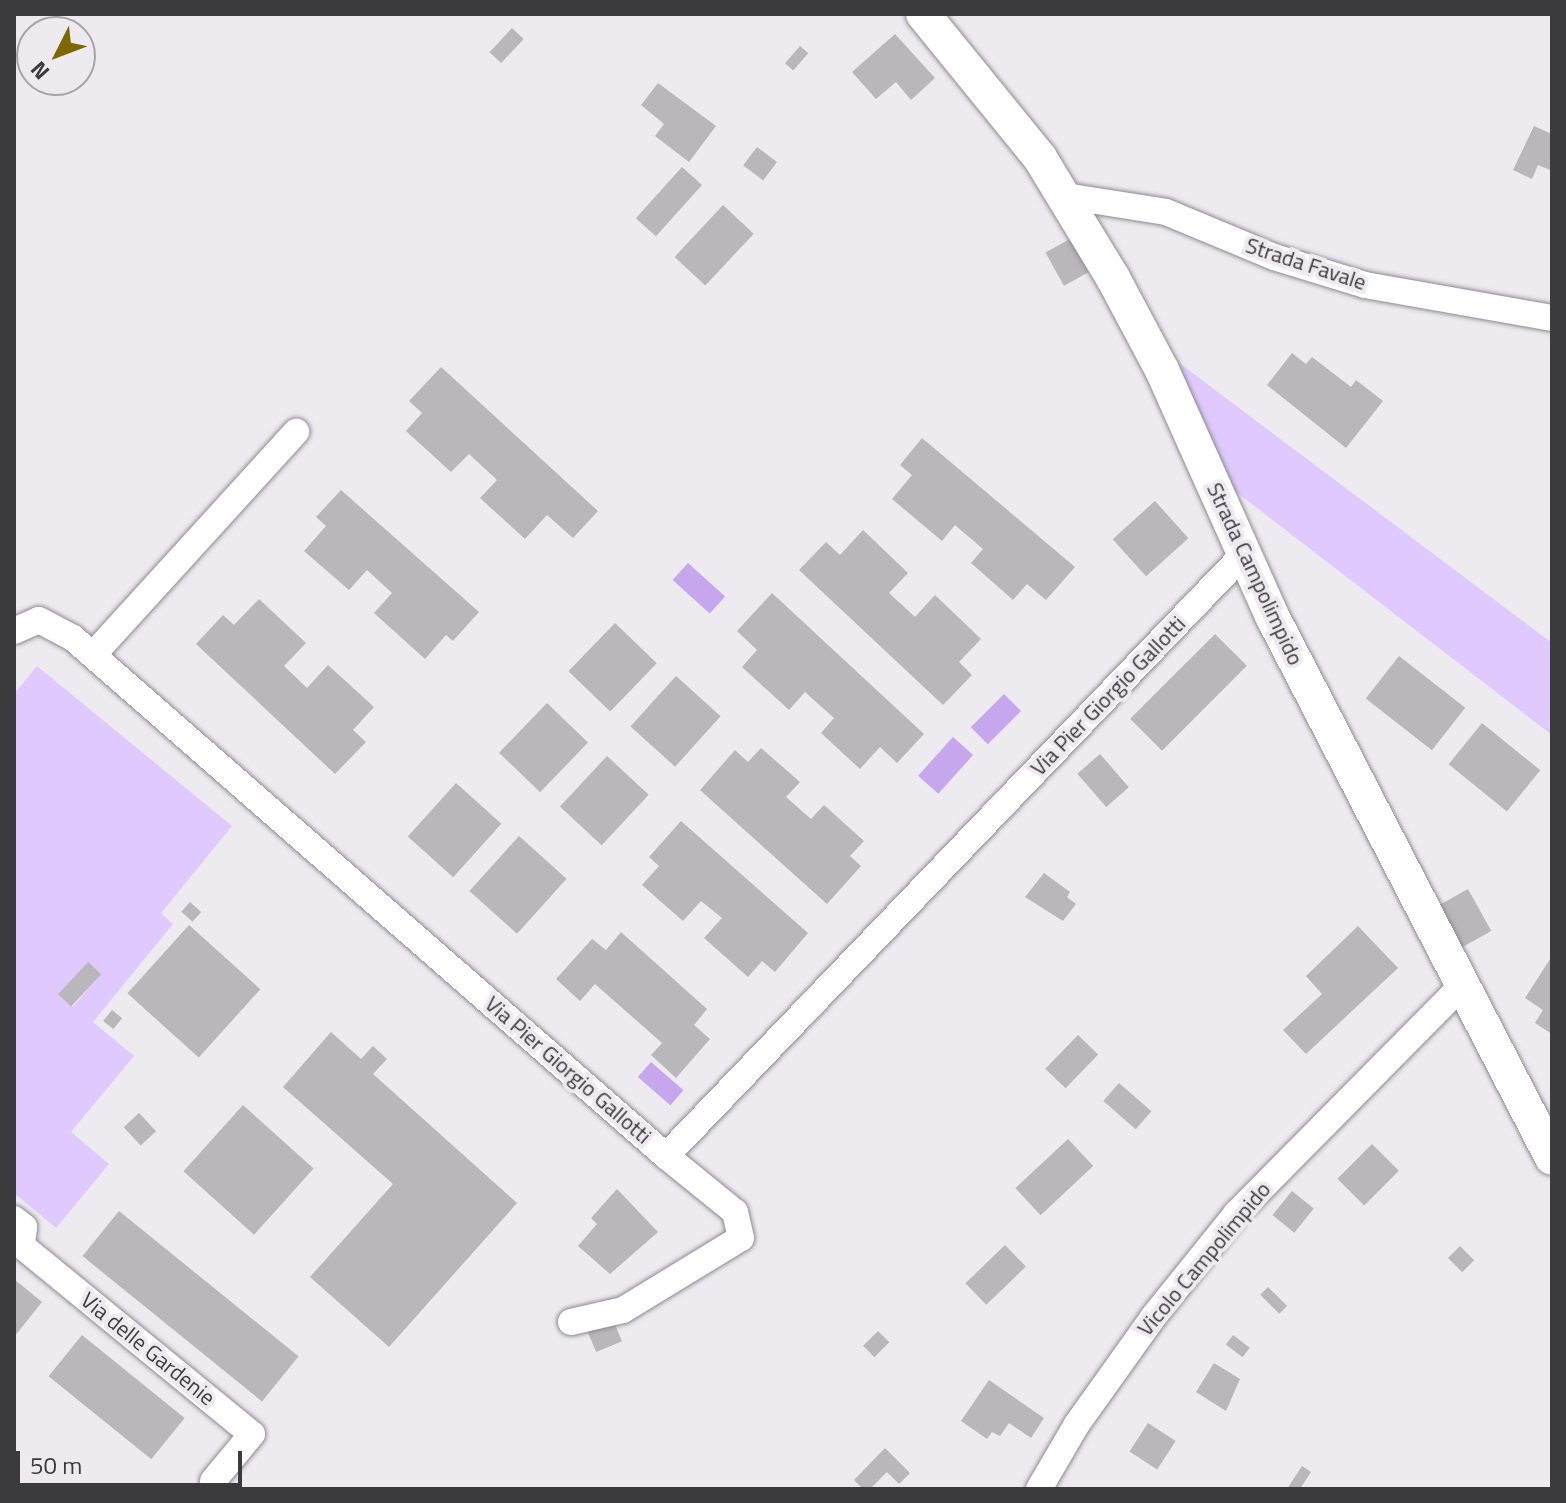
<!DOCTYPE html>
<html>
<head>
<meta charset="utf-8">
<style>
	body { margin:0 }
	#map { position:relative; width:1566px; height:1503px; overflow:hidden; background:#edeaf0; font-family:"Titillium Web",sans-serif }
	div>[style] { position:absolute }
	.green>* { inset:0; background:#e0c9fe }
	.water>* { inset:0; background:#c6a7ee; transform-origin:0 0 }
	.building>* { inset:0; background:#b9b6bc; transform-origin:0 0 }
	.roads { filter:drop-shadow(0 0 2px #8d8b91) drop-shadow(0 0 2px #8d8b91) }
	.minor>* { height:26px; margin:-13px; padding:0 13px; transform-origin:13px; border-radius:13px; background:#fff }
	.tertiary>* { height:34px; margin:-17px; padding:0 17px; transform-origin:17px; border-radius:17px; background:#fff }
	span { translate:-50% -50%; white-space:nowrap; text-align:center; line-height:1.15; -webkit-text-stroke:8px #edeaf0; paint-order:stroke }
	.street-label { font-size:22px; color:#3b3a3c }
	.frame { position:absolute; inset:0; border:16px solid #3b3a3c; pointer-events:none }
	.north { position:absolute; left:16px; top:16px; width:80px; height:80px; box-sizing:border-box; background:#edeaf0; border:2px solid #a6a4a8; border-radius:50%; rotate:228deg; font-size:22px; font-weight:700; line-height:32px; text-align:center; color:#3b3a3c }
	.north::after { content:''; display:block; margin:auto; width:28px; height:36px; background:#7e6800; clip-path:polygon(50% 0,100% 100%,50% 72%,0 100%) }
	.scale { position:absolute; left:16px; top:1451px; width:226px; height:36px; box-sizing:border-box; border:4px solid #3b3a3c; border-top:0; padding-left:10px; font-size:24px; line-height:28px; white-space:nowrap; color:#3b3a3c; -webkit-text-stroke:6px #edeaf0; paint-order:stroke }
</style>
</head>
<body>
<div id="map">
	<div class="green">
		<i style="clip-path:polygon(1170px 356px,1552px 643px,1552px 735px,1222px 481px)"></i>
		<i style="clip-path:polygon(evenodd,37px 666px,232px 826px,161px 913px,173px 924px,93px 1022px,134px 1056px,71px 1132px,109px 1164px,56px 1228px,14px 1193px,14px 694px,37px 666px,87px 963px,101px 974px,73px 1007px,60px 996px,87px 963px)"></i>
	</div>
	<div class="water">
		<i style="left:688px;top:563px;width:50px;height:23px;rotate:42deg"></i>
		<i style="left:1004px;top:694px;width:24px;height:47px;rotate:45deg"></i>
		<i style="left:953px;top:737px;width:27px;height:52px;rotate:42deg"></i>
		<i style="left:651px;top:1062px;width:43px;height:20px;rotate:41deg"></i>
	</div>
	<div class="building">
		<i style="left:512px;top:28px;width:16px;height:33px;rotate:43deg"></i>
		<i style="clip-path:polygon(895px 34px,935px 78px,911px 100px,896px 82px,876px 99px,852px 72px)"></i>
		<i style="left:800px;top:46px;width:11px;height:23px;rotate:41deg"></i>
		<i style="clip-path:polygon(658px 83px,716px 126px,689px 162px,655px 136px,664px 124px,641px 105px)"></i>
		<i style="clip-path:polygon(1534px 126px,1552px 134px,1552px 166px,1550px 170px,1538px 165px,1532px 179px,1513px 170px)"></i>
		<i style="left:757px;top:147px;width:25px;height:23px;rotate:37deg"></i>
		<i style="left:682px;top:167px;width:27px;height:69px;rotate:42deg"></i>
		<i style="left:723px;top:205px;width:42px;height:71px;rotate:43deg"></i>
		<i style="left:1070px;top:239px;width:38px;height:28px;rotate:61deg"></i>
		<i style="clip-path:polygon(1292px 353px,1306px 364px,1312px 357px,1351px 387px,1356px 380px,1383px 401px,1346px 448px,1267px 385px)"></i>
		<i style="clip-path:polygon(441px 367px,598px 511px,573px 538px,547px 515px,525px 539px,480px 498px,497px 480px,469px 454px,451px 472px,406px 431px,422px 413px,409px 401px)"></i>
		<i style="clip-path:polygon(922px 438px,1075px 567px,1046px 600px,1027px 584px,1013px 600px,971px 563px,983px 549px,955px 525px,942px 541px,892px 499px,912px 475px,900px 465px)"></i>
		<i style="clip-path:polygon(341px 490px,479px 612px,453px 641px,446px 635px,425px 659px,374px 613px,392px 593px,367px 570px,349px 590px,304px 551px,326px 526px,316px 517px)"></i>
		<i style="left:1155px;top:501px;width:50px;height:57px;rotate:48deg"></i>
		<i style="clip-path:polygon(863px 530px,908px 573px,889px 593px,915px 617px,935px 595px,981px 639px,959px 662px,972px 675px,943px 705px,799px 570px,826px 542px,840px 555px)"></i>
		<i style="clip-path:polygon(772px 593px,924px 734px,897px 763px,880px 747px,860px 769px,821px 733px,834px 718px,805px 692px,789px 710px,742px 667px,757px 650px,737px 631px)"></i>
		<i style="clip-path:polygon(259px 599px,306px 643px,284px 666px,307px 688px,328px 665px,374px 707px,353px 730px,366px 742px,335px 774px,196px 644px,223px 615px,234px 625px)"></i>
		<i style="left:615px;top:623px;width:58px;height:67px;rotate:44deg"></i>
		<i style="left:1215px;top:634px;width:45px;height:120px;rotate:45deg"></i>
		<i style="left:1399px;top:656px;width:84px;height:54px;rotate:38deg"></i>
		<i style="left:676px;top:676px;width:60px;height:68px;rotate:42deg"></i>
		<i style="left:547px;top:703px;width:57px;height:69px;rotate:44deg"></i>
		<i style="left:1482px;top:723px;width:75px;height:53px;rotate:39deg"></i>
		<i style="clip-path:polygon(761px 748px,800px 782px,786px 797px,811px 819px,824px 805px,864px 841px,850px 856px,861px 866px,827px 904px,700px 790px,735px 750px,748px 762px)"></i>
		<i style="left:1100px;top:754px;width:44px;height:30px;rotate:49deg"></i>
		<i style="left:607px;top:756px;width:57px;height:69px;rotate:43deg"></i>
		<i style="left:456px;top:783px;width:61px;height:72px;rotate:42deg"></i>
		<i style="clip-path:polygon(681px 821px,808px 933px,775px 972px,762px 961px,748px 977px,704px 938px,722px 918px,701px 901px,683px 921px,642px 885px,659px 866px,649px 857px)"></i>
		<i style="left:519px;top:836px;width:64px;height:74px;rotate:42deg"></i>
		<i style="clip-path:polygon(1044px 873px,1070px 892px,1067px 897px,1076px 904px,1063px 921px,1025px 897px)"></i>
		<i style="left:1468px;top:889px;width:48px;height:38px;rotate:61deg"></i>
		<i style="left:190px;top:902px;width:15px;height:13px;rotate:42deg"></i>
		<i style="left:189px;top:925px;width:96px;height:92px;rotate:42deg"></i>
		<i style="clip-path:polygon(1358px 926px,1398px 968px,1306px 1054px,1283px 1030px,1322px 994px,1306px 976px)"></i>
		<i style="clip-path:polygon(621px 932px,707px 1009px,694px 1025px,710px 1039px,676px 1078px,651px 1055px,662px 1043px,595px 984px,580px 1001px,556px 979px,592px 939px,606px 950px)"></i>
		<i style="clip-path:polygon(1552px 956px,1552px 1034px,1535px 1023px,1543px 1010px,1525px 998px)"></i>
		<i style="left:88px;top:962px;width:18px;height:44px;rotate:43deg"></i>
		<i style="left:112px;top:1010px;width:13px;height:14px;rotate:39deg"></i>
		<i style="clip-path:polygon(331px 1032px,361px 1059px,373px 1046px,387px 1059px,373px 1074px,517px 1203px,389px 1347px,310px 1277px,393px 1184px,283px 1087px)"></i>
		<i style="left:1078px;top:1035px;width:28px;height:47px;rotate:44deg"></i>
		<i style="left:1119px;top:1083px;width:43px;height:24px;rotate:41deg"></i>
		<i style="left:243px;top:1105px;width:95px;height:89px;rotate:42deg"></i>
		<i style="left:139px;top:1113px;width:25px;height:21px;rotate:47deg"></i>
		<i style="left:1068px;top:1139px;width:37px;height:72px;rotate:47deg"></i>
		<i style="left:1372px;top:1144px;width:38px;height:49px;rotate:45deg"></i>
		<i style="clip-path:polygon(617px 1189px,658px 1232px,610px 1274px,578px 1246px,597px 1224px,591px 1218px)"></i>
		<i style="left:1292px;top:1191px;width:28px;height:31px;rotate:39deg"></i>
		<i style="left:119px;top:1211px;width:231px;height:58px;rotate:39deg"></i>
		<i style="left:1005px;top:1245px;width:30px;height:55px;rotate:46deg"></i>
		<i style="left:1460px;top:1246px;width:20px;height:17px;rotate:45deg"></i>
		<i style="clip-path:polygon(14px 1279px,42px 1302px,14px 1337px)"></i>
		<i style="left:1268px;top:1287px;width:27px;height:11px;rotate:45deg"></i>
		<i style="left:613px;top:1320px;width:23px;height:28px;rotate:67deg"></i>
		<i style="left:878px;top:1331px;width:16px;height:21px;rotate:45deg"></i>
		<i style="left:82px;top:1335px;width:132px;height:53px;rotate:39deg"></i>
		<i style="left:1233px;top:1335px;width:21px;height:12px;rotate:37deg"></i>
		<i style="clip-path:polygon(1214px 1363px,1240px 1379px,1226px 1411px,1196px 1392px)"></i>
		<i style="clip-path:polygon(989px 1380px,1044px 1418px,1031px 1438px,1009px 1423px,1000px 1436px,992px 1432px,987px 1439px,961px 1421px)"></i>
		<i style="left:1148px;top:1423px;width:33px;height:34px;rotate:33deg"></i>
		<i style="clip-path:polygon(885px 1448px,910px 1473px,899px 1484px,887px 1472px,870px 1489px,863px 1489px,854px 1480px)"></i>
		<i style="clip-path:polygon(1302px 1466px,1311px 1472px,1300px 1489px,1287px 1489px)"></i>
	</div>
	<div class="roads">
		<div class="minor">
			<i style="left:1065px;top:196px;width:102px;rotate:9deg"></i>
			<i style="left:1166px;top:212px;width:117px;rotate:22.6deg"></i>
			<i style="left:1274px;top:257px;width:95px;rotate:17.1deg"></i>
			<i style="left:1365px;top:285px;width:190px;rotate:10deg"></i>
			<i style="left:14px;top:631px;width:27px;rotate:-24deg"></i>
			<i style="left:39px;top:620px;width:38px;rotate:28deg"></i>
			<i style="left:73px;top:638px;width:787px;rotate:41.14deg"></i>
			<i style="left:666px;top:1156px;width:833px;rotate:-46.17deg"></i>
			<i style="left:93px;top:655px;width:302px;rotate:-47.7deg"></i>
			<i style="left:14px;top:1219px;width:13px;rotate:39deg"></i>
			<i style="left:24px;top:1227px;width:19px;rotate:96deg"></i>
			<i style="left:22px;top:1246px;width:297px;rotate:39.3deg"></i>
			<i style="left:252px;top:1434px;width:61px;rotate:129.7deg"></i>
			<i style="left:571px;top:1322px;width:53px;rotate:-13deg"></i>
			<i style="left:623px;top:1310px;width:138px;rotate:-31.4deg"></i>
			<i style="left:741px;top:1238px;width:27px;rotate:-103deg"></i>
			<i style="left:735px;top:1212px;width:89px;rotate:-140.9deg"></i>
			<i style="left:1039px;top:1489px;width:75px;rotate:-59.7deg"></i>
			<i style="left:1077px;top:1424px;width:133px;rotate:-54.5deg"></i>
			<i style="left:1154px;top:1316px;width:131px;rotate:-51.2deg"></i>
			<i style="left:1236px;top:1214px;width:324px;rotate:-45.3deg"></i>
		</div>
		<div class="tertiary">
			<i style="left:923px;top:14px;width:186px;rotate:50.9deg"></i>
			<i style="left:1040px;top:158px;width:140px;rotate:58.7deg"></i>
			<i style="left:1113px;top:278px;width:104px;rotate:62deg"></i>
			<i style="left:1162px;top:370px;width:267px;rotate:65.9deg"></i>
			<i style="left:1271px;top:614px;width:612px;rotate:62.68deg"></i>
		</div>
	</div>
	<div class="street-label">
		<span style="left:1306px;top:264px;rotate:18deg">Strada Favale</span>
		<span style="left:1255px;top:574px;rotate:65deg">Strada Campolimpido</span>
		<span style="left:1108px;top:696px;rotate:-46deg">Via Pier Giorgio Gallotti</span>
		<span style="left:568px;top:1070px;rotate:41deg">Via Pier Giorgio Gallotti</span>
		<span style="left:1204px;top:1259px;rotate:-50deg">Vicolo Campolimpido</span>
		<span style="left:148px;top:1349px;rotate:39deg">Via delle Gardenie</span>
	</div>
	<div class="frame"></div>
	<div class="north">N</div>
	<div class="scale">50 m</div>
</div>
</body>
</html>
